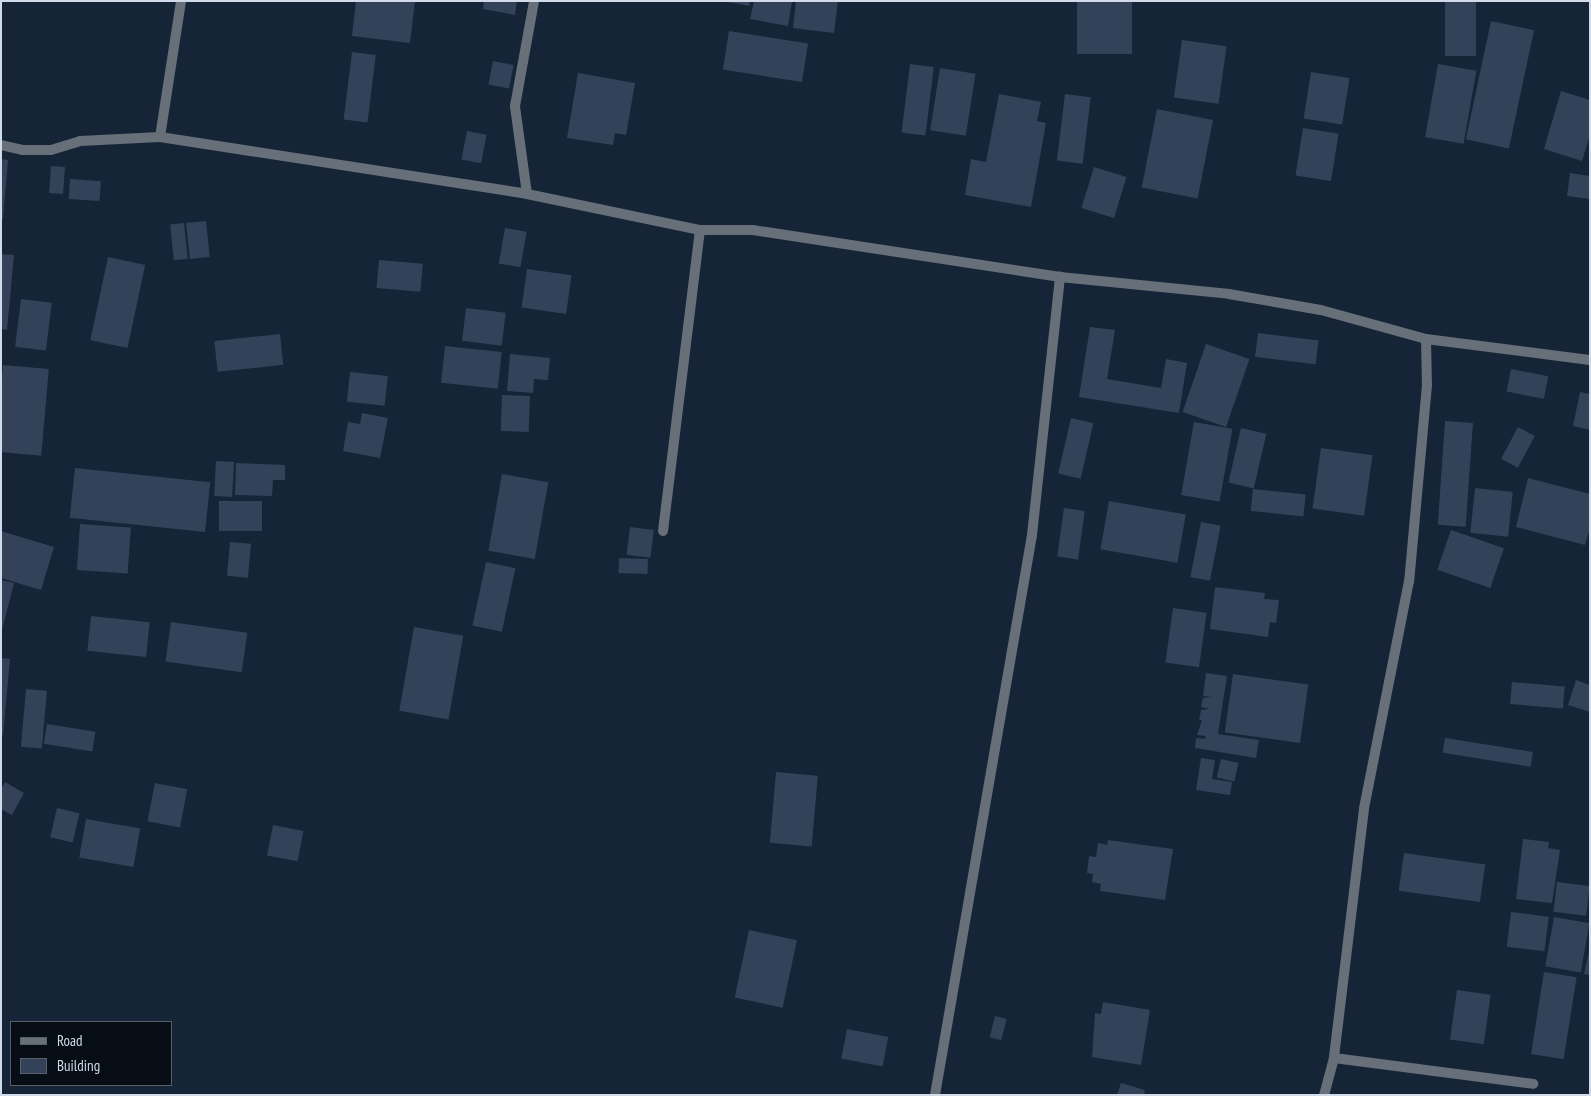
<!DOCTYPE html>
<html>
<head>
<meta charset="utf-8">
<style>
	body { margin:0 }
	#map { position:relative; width:1591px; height:1096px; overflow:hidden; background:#152437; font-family:"PT Sans Narrow",sans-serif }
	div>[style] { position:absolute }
	.building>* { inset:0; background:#334258; transform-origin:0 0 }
	.minor>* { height:10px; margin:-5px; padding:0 5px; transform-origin:5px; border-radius:5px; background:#676f79 }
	span { translate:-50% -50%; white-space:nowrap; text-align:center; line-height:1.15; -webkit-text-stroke:4.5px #070d15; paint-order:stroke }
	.frame { position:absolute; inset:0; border:2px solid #d1dae8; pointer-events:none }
	.legend { position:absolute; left:10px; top:1021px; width:162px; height:65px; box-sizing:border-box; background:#070d15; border:1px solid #585f69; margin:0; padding:6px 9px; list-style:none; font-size:15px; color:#d1dae8 }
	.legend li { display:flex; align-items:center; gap:10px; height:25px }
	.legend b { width:25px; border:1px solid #585f69 }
</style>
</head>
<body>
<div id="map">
	<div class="building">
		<i style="clip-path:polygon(356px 1px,415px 1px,410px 43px,352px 36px)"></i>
		<i style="clip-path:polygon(484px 1px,517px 1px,515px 15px,483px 9px)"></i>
		<i style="clip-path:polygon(723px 1px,750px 1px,749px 6px)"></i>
		<i style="clip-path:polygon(754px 1px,792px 1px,788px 26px,750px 19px)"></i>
		<i style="clip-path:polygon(796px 1px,838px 1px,834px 33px,793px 28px)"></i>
		<i style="left:1077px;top:1px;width:55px;height:53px"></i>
		<i style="left:1445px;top:1px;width:31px;height:55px"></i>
		<i style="left:1491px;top:21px;width:44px;height:121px;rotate:12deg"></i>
		<i style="left:729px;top:31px;width:80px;height:39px;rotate:9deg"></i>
		<i style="left:1182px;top:40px;width:45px;height:58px;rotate:8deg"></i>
		<i style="left:352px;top:52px;width:24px;height:68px;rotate:7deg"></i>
		<i style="left:493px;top:61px;width:21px;height:24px;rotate:11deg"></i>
		<i style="left:910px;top:64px;width:24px;height:69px;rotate:7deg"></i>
		<i style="left:1438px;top:64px;width:39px;height:74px;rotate:10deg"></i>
		<i style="left:940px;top:68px;width:36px;height:63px;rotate:9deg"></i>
		<i style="left:1311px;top:72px;width:39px;height:47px;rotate:9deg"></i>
		<i style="clip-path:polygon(578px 73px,635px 83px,626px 135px,615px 133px,613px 145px,567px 138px)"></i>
		<i style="clip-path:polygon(1561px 91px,1590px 100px,1590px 135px,1582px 161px,1544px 149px)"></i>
		<i style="clip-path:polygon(999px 94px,1041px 102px,1037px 121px,1046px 123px,1031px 207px,965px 195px,971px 159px,986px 162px)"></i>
		<i style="left:1065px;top:94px;width:26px;height:67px;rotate:7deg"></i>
		<i style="left:1157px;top:109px;width:57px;height:80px;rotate:11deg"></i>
		<i style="left:1303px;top:128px;width:36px;height:48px;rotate:9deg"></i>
		<i style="left:467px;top:131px;width:20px;height:29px;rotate:11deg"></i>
		<i style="clip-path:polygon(1px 159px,8px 160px,3px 219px,1px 219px)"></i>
		<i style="left:51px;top:166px;width:14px;height:27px;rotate:4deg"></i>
		<i style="left:1094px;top:167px;width:34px;height:43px;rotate:17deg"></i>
		<i style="clip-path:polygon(1570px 173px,1590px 176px,1590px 199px,1567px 196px)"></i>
		<i style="left:70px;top:179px;width:31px;height:20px;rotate:4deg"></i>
		<i style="left:206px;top:221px;width:36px;height:20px;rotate:84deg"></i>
		<i style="left:184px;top:223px;width:36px;height:14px;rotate:84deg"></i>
		<i style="left:505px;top:228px;width:22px;height:36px;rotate:10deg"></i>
		<i style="clip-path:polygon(1px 254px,14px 255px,7px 330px,1px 329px)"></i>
		<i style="left:108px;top:257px;width:38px;height:85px;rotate:12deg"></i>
		<i style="left:379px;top:260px;width:44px;height:28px;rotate:5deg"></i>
		<i style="left:527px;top:269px;width:45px;height:39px;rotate:8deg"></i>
		<i style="left:21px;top:299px;width:31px;height:48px;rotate:7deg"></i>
		<i style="left:466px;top:308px;width:40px;height:33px;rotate:7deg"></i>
		<i style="clip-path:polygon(1090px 327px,1115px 330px,1107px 379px,1161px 388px,1166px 359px,1187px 363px,1179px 413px,1079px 397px)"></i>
		<i style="left:1258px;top:333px;width:61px;height:24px;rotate:7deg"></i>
		<i style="left:280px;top:334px;width:31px;height:66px;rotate:84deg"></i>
		<i style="left:1206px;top:344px;width:46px;height:72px;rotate:19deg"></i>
		<i style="left:445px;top:346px;width:57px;height:37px;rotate:6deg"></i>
		<i style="clip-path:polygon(510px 354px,550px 358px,548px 380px,534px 379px,533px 393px,507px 391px)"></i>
		<i style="left:3px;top:365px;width:46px;height:87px;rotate:5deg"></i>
		<i style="left:1511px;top:369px;width:38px;height:23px;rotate:11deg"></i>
		<i style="left:350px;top:372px;width:38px;height:30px;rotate:6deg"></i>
		<i style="clip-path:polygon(1580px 392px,1590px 394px,1590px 430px,1573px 426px)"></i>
		<i style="left:502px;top:395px;width:28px;height:36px;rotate:2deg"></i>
		<i style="clip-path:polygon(362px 413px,388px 418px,380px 458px,343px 451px,348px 422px,360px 424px)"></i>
		<i style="left:1071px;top:418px;width:23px;height:57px;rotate:13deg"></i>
		<i style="left:1445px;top:421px;width:28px;height:104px;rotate:4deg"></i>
		<i style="left:1194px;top:422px;width:39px;height:74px;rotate:10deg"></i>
		<i style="left:1518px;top:427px;width:19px;height:36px;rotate:28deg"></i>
		<i style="left:1241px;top:428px;width:26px;height:56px;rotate:13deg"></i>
		<i style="left:1321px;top:448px;width:52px;height:61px;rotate:8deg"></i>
		<i style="left:216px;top:461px;width:18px;height:35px;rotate:3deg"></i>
		<i style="clip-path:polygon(236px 463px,285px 465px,285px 480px,273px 480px,272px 496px,235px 495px)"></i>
		<i style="left:75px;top:468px;width:136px;height:50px;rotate:6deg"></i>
		<i style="left:502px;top:474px;width:47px;height:78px;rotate:10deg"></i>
		<i style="clip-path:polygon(1528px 478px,1590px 494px,1590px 528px,1585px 545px,1516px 527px)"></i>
		<i style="left:1475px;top:488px;width:38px;height:45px;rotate:6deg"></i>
		<i style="left:1253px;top:489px;width:53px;height:22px;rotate:6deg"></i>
		<i style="left:262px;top:501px;width:30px;height:43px;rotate:90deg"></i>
		<i style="left:1109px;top:501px;width:78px;height:49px;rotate:10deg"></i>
		<i style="left:1064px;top:508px;width:21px;height:49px;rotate:8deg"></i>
		<i style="left:1201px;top:522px;width:20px;height:56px;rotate:11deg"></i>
		<i style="left:80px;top:524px;width:51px;height:46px;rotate:4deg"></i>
		<i style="left:630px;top:527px;width:24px;height:28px;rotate:7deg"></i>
		<i style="left:1451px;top:530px;width:56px;height:42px;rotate:19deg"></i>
		<i style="clip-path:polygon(1px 531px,54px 547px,41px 590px,1px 578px)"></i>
		<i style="left:230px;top:542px;width:21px;height:34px;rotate:5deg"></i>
		<i style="left:619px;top:558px;width:29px;height:15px;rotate:2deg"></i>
		<i style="left:486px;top:562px;width:30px;height:65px;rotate:12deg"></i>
		<i style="clip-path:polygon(1px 580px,14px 583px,2px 630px,1px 630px)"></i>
		<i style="clip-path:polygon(1215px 587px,1265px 593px,1264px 599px,1279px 600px,1276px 623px,1270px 622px,1268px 637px,1210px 629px)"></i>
		<i style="left:1173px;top:608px;width:34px;height:55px;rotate:8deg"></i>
		<i style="left:91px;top:616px;width:59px;height:35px;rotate:6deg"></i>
		<i style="left:171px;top:622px;width:77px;height:40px;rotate:8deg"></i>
		<i style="left:414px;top:627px;width:50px;height:85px;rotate:10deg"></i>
		<i style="clip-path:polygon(1px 658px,10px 659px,3px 735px,1px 735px)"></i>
		<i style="clip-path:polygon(1206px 673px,1227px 676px,1218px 734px,1259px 740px,1256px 758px,1195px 748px,1196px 738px,1205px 739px,1206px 736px,1197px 735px,1202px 720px,1199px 720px,1201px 710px,1210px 709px,1201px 707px,1203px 698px,1212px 697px,1203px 696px)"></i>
		<i style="left:1233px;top:674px;width:76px;height:59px;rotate:8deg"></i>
		<i style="clip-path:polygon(1576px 680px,1590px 685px,1590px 712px,1568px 705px)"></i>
		<i style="left:1512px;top:682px;width:53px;height:22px;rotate:5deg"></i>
		<i style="left:26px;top:689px;width:21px;height:58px;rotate:5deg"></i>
		<i style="left:47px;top:724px;width:49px;height:20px;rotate:9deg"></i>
		<i style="left:1445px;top:738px;width:89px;height:15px;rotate:9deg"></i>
		<i style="clip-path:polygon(1201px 758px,1215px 760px,1212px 779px,1232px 782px,1230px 795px,1196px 790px)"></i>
		<i style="left:1221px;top:759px;width:18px;height:19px;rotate:13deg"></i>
		<i style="left:776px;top:772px;width:42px;height:71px;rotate:5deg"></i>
		<i style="clip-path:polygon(5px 782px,24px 793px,12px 815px,1px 809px,1px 789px)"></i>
		<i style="left:155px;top:783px;width:33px;height:39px;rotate:11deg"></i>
		<i style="left:57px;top:808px;width:23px;height:30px;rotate:13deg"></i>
		<i style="left:86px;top:819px;width:55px;height:39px;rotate:10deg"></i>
		<i style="left:273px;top:825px;width:31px;height:31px;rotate:11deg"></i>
		<i style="clip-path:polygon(1523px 839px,1549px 842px,1548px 848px,1560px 850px,1552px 903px,1516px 899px)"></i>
		<i style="clip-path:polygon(1108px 840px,1173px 849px,1165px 900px,1100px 891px,1101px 884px,1092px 882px,1093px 874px,1087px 873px,1089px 856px,1096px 857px,1098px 843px,1107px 845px)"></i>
		<i style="left:1404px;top:853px;width:82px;height:38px;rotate:8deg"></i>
		<i style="left:1557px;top:882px;width:33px;height:30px;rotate:7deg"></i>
		<i style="left:1511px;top:912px;width:38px;height:35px;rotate:7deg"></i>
		<i style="left:1554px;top:917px;width:36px;height:50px;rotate:10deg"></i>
		<i style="left:749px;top:930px;width:49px;height:69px;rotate:12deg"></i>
		<i style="clip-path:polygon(1590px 946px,1590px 975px,1584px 974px)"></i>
		<i style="left:1544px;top:972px;width:33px;height:83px;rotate:9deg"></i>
		<i style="left:1457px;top:990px;width:34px;height:50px;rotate:8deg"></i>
		<i style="clip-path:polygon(1103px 1002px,1150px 1010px,1141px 1065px,1092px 1057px,1095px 1013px,1101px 1014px)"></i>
		<i style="left:995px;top:1016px;width:12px;height:22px;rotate:14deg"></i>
		<i style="left:847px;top:1029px;width:42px;height:30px;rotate:11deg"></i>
		<i style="clip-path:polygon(1121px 1083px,1145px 1090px,1144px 1095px,1117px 1095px)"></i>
	</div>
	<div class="minor">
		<i style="left:160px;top:137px;width:138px;rotate:-81.2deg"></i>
		<i style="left:1px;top:145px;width:22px;rotate:13deg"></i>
		<i style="left:22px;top:150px;width:29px"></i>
		<i style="left:51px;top:150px;width:30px;rotate:-17deg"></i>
		<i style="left:80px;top:141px;width:80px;rotate:-2.9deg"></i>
		<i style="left:160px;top:137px;width:371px;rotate:8.8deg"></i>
		<i style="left:527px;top:194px;width:177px;rotate:11.8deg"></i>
		<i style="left:700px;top:230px;width:53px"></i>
		<i style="left:753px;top:230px;width:311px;rotate:8.7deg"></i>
		<i style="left:1060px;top:277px;width:170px;rotate:5.7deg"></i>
		<i style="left:1229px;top:294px;width:93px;rotate:9.9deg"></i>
		<i style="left:1321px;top:310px;width:109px;rotate:15.4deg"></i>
		<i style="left:1426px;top:339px;width:46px;rotate:88.8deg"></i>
		<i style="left:1427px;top:385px;width:197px;rotate:95.2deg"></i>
		<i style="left:1409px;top:581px;width:232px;rotate:101.2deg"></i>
		<i style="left:1364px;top:809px;width:251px;rotate:96.9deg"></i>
		<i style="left:1334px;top:1058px;width:38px;rotate:105deg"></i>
		<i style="left:527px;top:194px;width:89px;rotate:-97.8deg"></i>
		<i style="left:515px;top:106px;width:107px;rotate:-79.7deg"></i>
		<i style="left:1426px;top:339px;width:165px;rotate:7.3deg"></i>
		<i style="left:663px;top:531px;width:303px;rotate:-83deg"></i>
		<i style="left:1334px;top:1058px;width:201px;rotate:7.4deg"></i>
		<i style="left:935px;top:1095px;width:568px;rotate:-80.17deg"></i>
		<i style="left:1032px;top:535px;width:260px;rotate:-83.8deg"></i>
	</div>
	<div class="frame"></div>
	<ul class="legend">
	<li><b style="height:6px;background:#676f79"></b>Road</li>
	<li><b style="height:14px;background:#334258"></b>Building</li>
	</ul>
</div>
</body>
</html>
